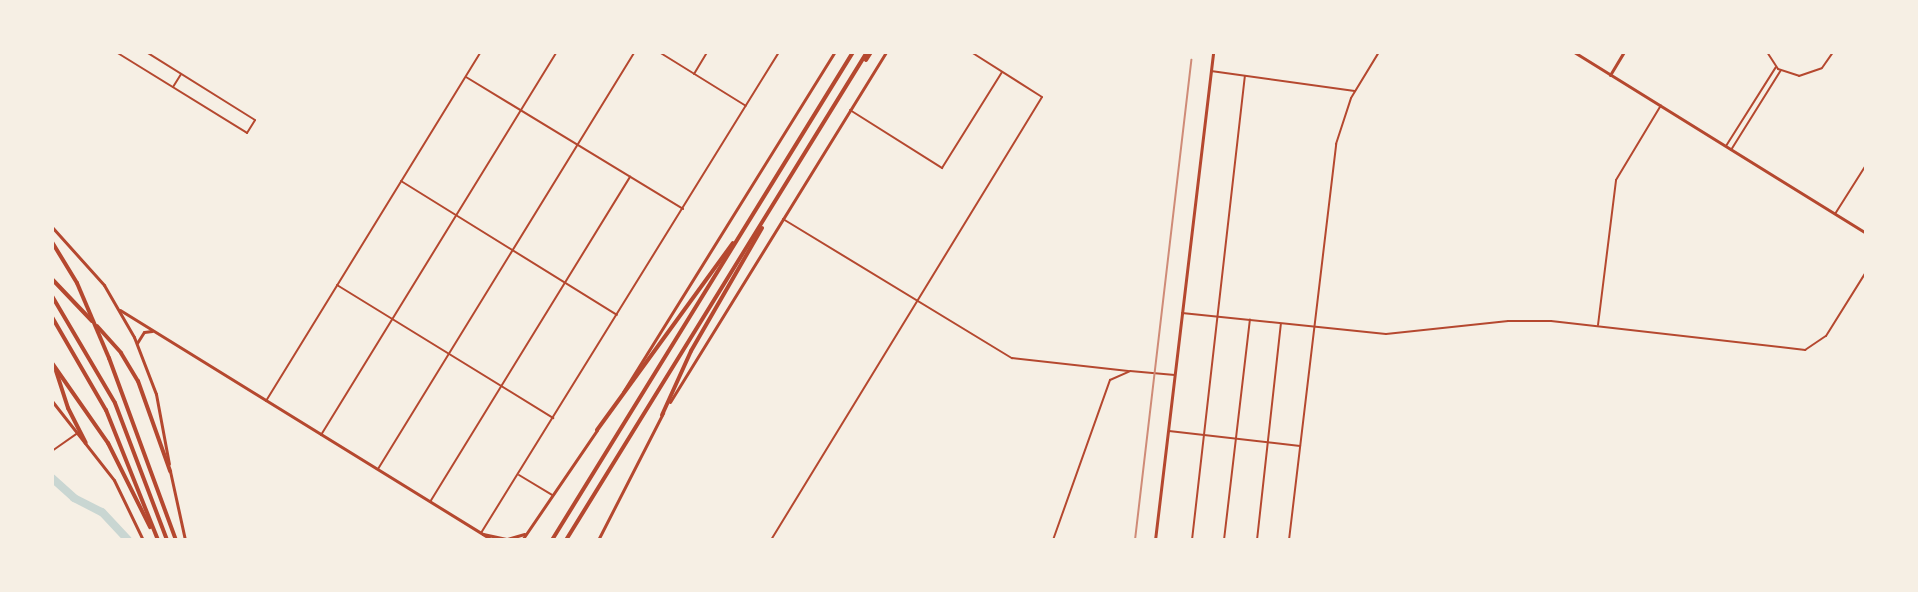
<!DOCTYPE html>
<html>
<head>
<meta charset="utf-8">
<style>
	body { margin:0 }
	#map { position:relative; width:1918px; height:592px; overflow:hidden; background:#f6efe4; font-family:Lato,sans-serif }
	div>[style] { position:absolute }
	.river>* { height:8px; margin:-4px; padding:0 4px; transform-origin:4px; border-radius:4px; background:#c9d6d2 }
	.minor>* { height:2px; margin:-1px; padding:0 1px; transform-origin:1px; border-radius:1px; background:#b5482f }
	.tertiary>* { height:3px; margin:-1.5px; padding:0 1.5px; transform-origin:1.5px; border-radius:1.5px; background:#b5482f }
	.secondary>* { height:3px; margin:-1.5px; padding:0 1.5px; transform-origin:1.5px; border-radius:1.5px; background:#b5482f }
	.motorway>* { height:4px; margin:-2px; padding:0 2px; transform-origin:2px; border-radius:2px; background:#b5482f }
	.rail>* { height:1.5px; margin:-0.75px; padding:0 0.75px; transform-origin:0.75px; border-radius:0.75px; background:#cf8b77 }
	span { translate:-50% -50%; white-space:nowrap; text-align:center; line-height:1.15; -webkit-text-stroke:4.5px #f6efe4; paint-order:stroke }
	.frame { position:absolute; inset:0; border:54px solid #f6efe4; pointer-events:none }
</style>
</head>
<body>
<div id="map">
	<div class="river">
		<i style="left:52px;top:478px;width:30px;rotate:42deg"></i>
		<i style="left:74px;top:498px;width:31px;rotate:27deg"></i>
		<i style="left:102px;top:512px;width:38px;rotate:47deg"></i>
	</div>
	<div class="minor">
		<i style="left:116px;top:52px;width:154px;rotate:31.7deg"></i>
		<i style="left:247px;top:133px;width:15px;rotate:-58deg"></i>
		<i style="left:255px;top:120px;width:128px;rotate:-148deg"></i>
		<i style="left:659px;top:52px;width:102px;rotate:31.8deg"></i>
		<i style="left:1767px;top:52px;width:20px;rotate:57deg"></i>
		<i style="left:1778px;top:69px;width:22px;rotate:18deg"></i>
		<i style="left:1799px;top:76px;width:24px;rotate:-19deg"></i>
		<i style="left:1822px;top:68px;width:19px;rotate:-55deg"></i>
		<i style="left:1211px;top:71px;width:145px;rotate:7.9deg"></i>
		<i style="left:694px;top:74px;width:26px;rotate:-59deg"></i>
		<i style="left:466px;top:77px;width:254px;rotate:31.3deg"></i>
		<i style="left:173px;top:87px;width:15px;rotate:-58deg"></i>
		<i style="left:850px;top:110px;width:109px;rotate:32.2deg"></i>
		<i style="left:942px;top:168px;width:113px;rotate:-58deg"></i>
		<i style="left:1726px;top:146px;width:93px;rotate:-57.7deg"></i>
		<i style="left:1731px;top:150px;width:94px;rotate:-58deg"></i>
		<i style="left:401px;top:181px;width:254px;rotate:31.8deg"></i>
		<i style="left:1835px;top:214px;width:58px;rotate:-57.7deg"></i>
		<i style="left:783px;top:219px;width:268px;rotate:31.3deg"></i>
		<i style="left:1012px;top:358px;width:117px;rotate:6.4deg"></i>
		<i style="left:337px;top:285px;width:254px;rotate:31.6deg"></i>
		<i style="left:1182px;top:313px;width:205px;rotate:5.9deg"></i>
		<i style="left:1386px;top:334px;width:123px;rotate:-6.1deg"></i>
		<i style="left:1508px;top:321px;width:43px"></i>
		<i style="left:1551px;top:321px;width:256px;rotate:6.5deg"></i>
		<i style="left:1805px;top:350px;width:25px;rotate:-34deg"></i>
		<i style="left:1826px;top:336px;width:75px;rotate:-58deg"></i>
		<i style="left:1598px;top:325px;width:146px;rotate:-82.9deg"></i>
		<i style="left:1616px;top:180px;width:87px;rotate:-59deg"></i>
		<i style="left:266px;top:401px;width:410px;rotate:-58.4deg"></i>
		<i style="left:1169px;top:431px;width:132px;rotate:6.5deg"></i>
		<i style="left:321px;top:435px;width:450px;rotate:-58.4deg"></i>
		<i style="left:52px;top:451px;width:32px;rotate:-35deg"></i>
		<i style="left:378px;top:469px;width:490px;rotate:-58.4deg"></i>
		<i style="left:519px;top:475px;width:39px;rotate:31deg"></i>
		<i style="left:430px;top:502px;width:382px;rotate:-58.4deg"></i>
		<i style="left:481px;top:533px;width:566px;rotate:-58.22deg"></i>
		<i style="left:771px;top:540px;width:519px;rotate:-58.54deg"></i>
		<i style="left:1042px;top:97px;width:84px;rotate:-147.6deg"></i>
		<i style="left:1053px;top:540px;width:170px;rotate:-70.4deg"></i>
		<i style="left:1110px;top:380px;width:22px;rotate:-24deg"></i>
		<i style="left:1130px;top:371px;width:45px;rotate:5.1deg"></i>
		<i style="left:1192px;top:540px;width:467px;rotate:-83.5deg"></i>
		<i style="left:1224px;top:540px;width:222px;rotate:-83.3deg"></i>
		<i style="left:1257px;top:540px;width:217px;rotate:-83.7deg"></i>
		<i style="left:1289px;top:540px;width:399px;rotate:-83.2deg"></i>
		<i style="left:1336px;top:144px;width:48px;rotate:-71.9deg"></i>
		<i style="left:1351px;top:98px;width:54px;rotate:-58.7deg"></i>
	</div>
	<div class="tertiary">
		<i style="left:1610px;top:75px;width:27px;rotate:-59deg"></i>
		<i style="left:120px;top:310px;width:437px;rotate:31.7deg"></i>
		<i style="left:137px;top:343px;width:13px;rotate:-58deg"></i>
		<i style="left:144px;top:332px;width:8px;rotate:-7deg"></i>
		<i style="left:1155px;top:540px;width:491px;rotate:-83.2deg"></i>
	</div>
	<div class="secondary">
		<i style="left:1574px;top:52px;width:344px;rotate:31.8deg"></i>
		<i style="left:52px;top:227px;width:78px;rotate:48.1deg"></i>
		<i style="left:104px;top:285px;width:60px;rotate:60deg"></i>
		<i style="left:134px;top:337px;width:61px;rotate:68.9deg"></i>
		<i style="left:156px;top:394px;width:71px;rotate:79.5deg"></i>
		<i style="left:623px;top:392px;width:401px;rotate:-58.1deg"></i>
		<i style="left:52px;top:401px;width:100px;rotate:51.9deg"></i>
		<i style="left:114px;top:480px;width:67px;rotate:64.2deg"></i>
		<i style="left:670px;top:402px;width:411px;rotate:-58.3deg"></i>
		<i style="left:170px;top:471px;width:71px;rotate:77.7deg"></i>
		<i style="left:483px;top:534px;width:25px;rotate:12deg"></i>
		<i style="left:507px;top:539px;width:18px;rotate:-16deg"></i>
		<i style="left:522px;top:540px;width:133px;rotate:-55.7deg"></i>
		<i style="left:598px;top:540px;width:143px;rotate:-62.9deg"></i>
	</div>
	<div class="motorway">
		<i style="left:866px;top:60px;width:9px;rotate:-58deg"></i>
		<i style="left:52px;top:242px;width:48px;rotate:58.6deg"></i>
		<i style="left:77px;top:283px;width:82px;rotate:66.9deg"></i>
		<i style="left:109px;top:358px;width:194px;rotate:69.8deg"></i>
		<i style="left:52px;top:279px;width:58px;rotate:46.4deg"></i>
		<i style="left:52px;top:296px;width:124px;rotate:59.5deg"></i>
		<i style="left:115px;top:403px;width:147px;rotate:69.2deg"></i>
		<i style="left:52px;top:317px;width:108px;rotate:59.9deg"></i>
		<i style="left:106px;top:410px;width:140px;rotate:68.2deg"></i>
		<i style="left:97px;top:326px;width:36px;rotate:48deg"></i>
		<i style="left:121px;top:353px;width:33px;rotate:59deg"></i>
		<i style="left:138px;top:381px;width:96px;rotate:70.4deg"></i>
		<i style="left:52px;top:363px;width:98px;rotate:55deg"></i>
		<i style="left:108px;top:443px;width:94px;rotate:63.4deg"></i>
		<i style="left:56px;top:371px;width:39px;rotate:72deg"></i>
		<i style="left:68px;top:408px;width:39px;rotate:63deg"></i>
		<i style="left:662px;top:415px;width:70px;rotate:-65.6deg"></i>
		<i style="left:691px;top:351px;width:142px;rotate:-60deg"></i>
		<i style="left:597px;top:430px;width:231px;rotate:-54deg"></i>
		<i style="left:552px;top:540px;width:573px;rotate:-58.33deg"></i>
		<i style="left:566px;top:540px;width:573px;rotate:-58.33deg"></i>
	</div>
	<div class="rail">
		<i style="left:1135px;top:540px;width:483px;rotate:-83.3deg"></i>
	</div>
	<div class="frame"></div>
</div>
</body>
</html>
